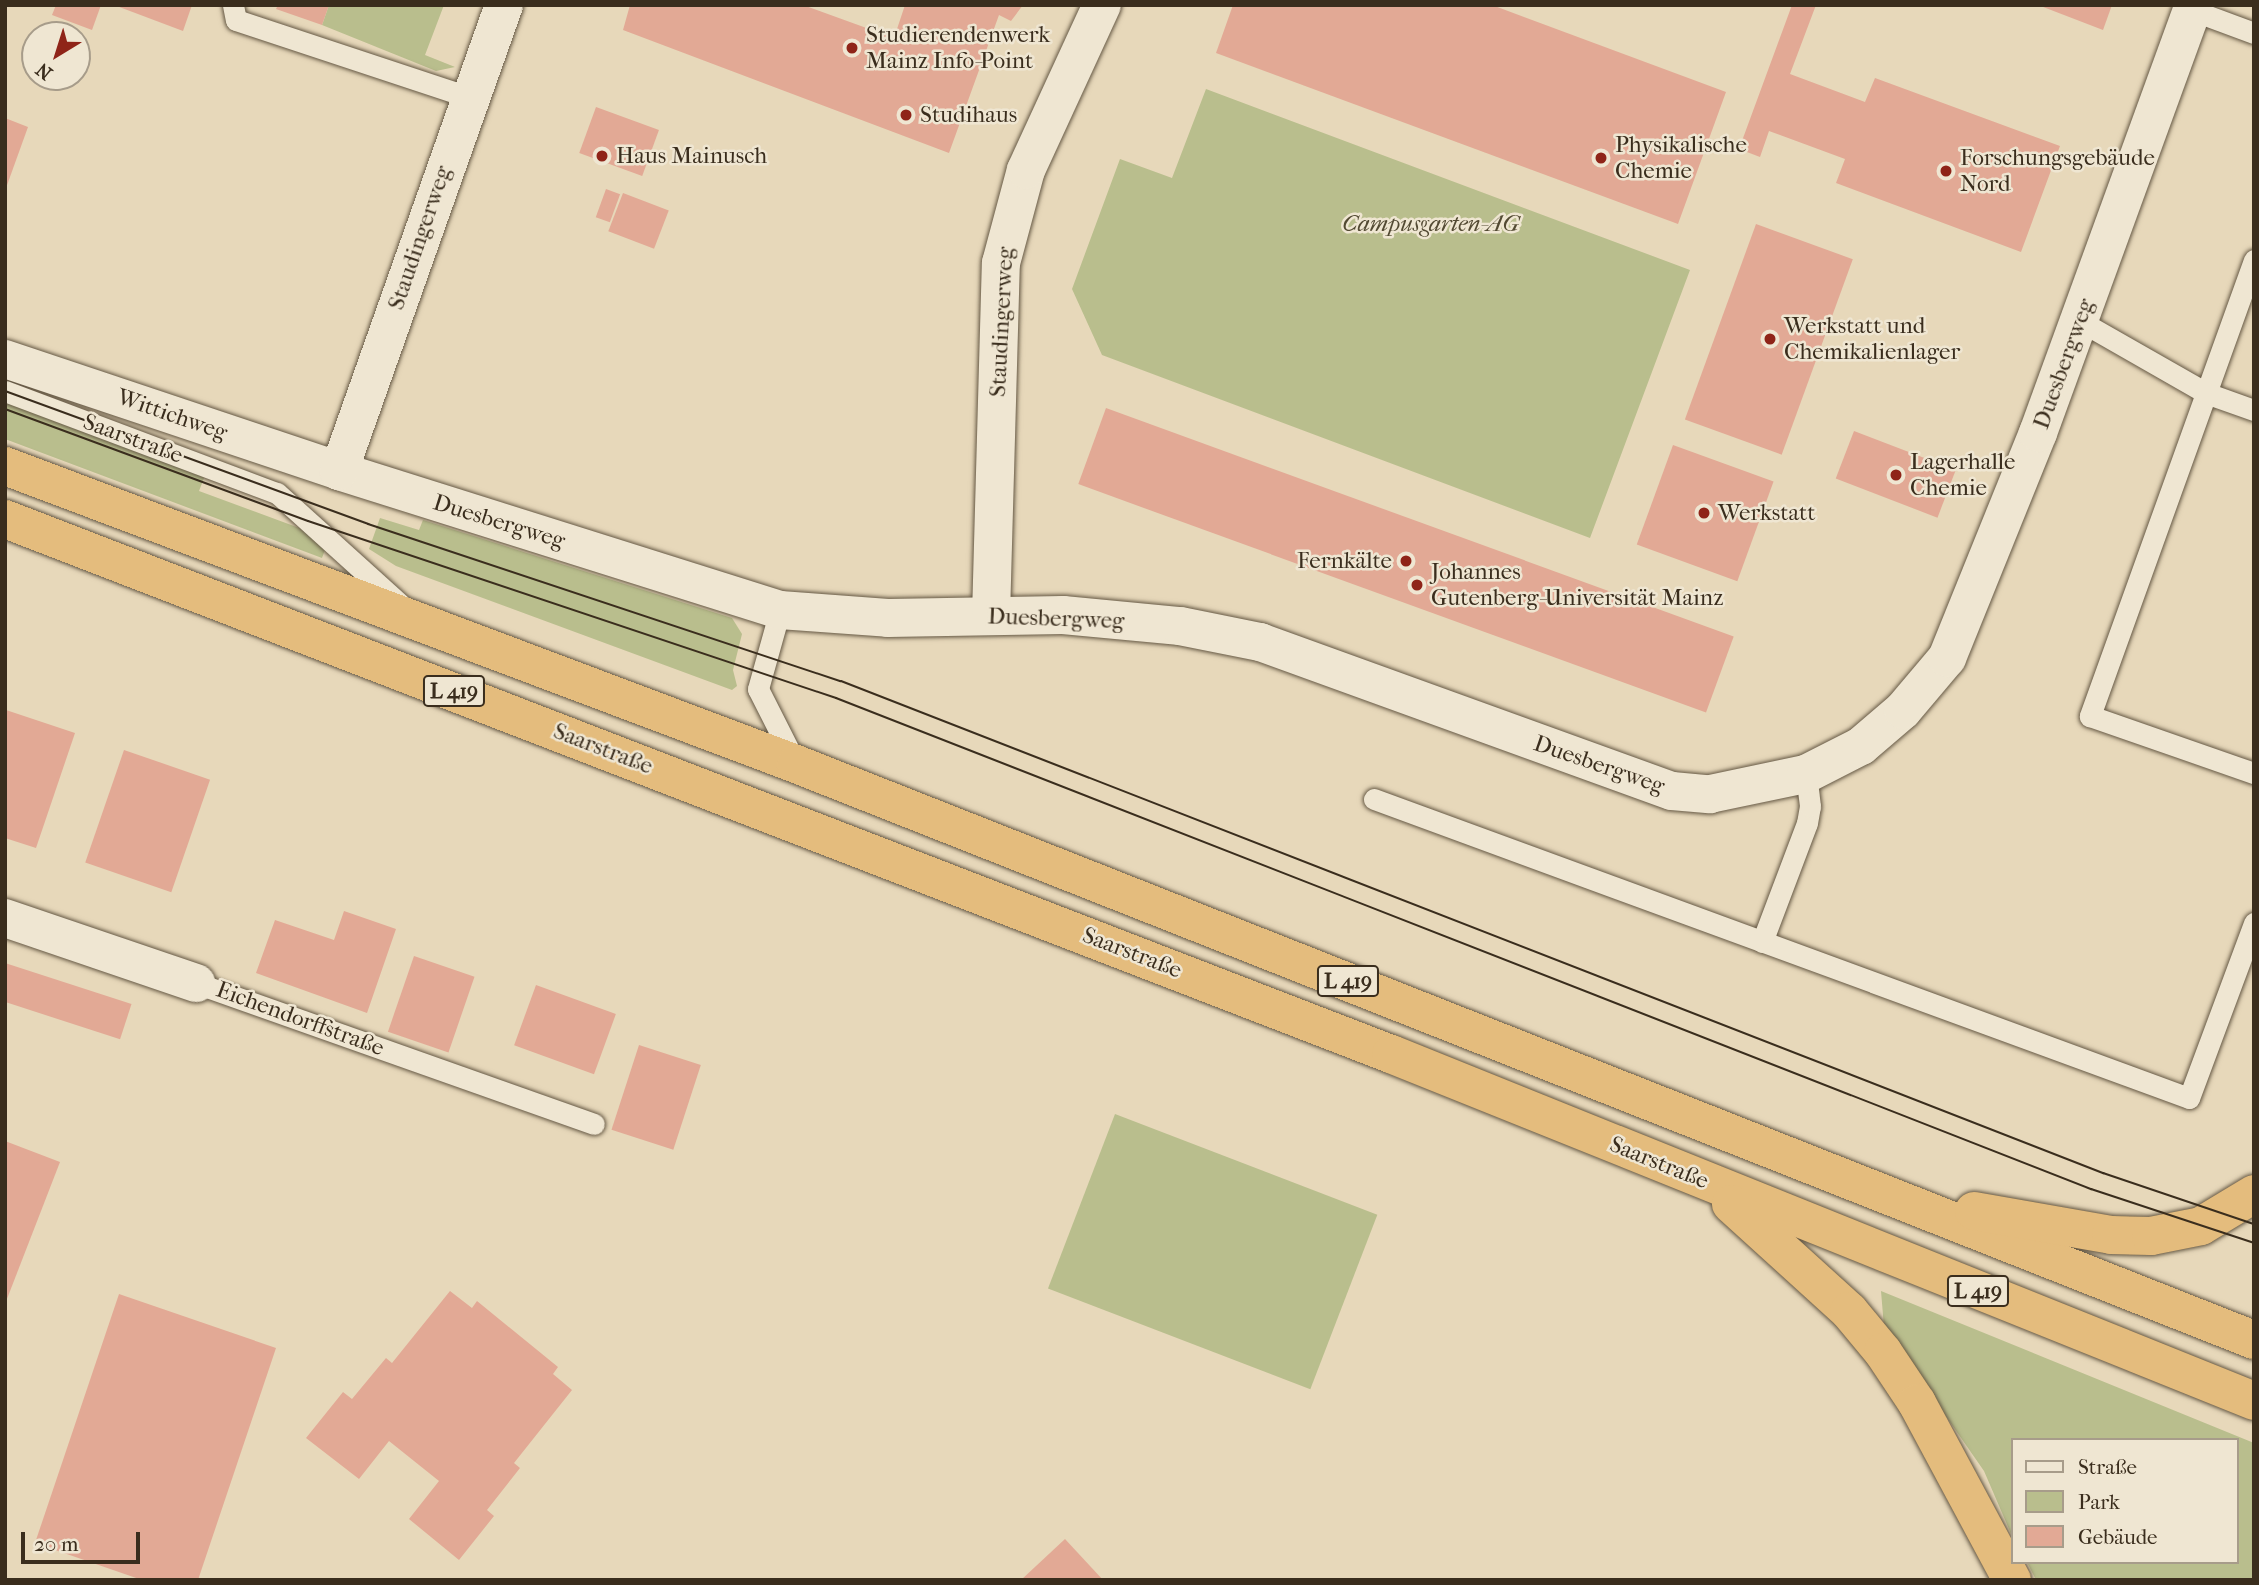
<!DOCTYPE html>
<html>
<head>
<meta charset="utf-8">
<style>
	body { margin:0 }
	#map { position:relative; width:2259px; height:1585px; overflow:hidden; background:#e7d8ba; font-family:"IM FELL French Canon",serif }
	div>[style] { position:absolute }
	.green>* { inset:0; background:#b9be8d; transform-origin:0 0 }
	.building>* { inset:0; background:#e2a995; transform-origin:0 0 }
	.roads { filter:drop-shadow(0 0 2px #655844) drop-shadow(0 0 2px #655844) }
	.lane>* { height:21px; margin:-10.5px; padding:0 10.5px; transform-origin:10.5px; border-radius:10.5px; background:#efe6d2 }
	.street>* { height:38px; margin:-19px; padding:0 19px; transform-origin:19px; border-radius:19px; background:#efe6d2 }
	.highway>* { height:38px; margin:-19px; padding:0 19px; transform-origin:19px; border-radius:19px; background:#e4bc7d }
	.tram>* { height:2px; margin:-1px; padding:0 1px; transform-origin:1px; border-radius:1px; background:#3a2d1d }
	.dots>* { width:19px; height:19px; translate:-50% -50%; box-sizing:border-box; border:4px solid #efe6d2; border-radius:50% }
	span { translate:-50% -50%; white-space:nowrap; text-align:center; line-height:1.15; -webkit-text-stroke:5px #efe6d2; paint-order:stroke }
	.shield-label span { padding:2px 5px; background:#efe6d2; border:2px solid; border-radius:5px; -webkit-text-stroke-width:0 }
	.shield-label { font-size:21px; color:#3a2d1d; font-weight:700 }
	.poi-label { font-size:23px; color:#3a2d1d }
	.left { translate:0 -50%; text-align:left }
	.right { translate:-100% -50%; text-align:right }
	.park-label { font-size:23px; color:#534a33; font-style:italic }
	.street-label { font-size:23px; color:#3a2d1d }
	.frame { position:absolute; inset:0; border:7px solid #3a2d1d; pointer-events:none }
	.legend { position:absolute; left:2011px; top:1438px; width:228px; height:126px; box-sizing:border-box; background:#efe6d2; border:2px solid #a79c8a; margin:0; padding:9px 12px; list-style:none; font-size:21px; color:#3a2d1d }
	.legend li { display:flex; align-items:center; gap:14px; height:35px }
	.legend b { width:35px; border:2px solid #a79c8a }
	.north { position:absolute; left:21px; top:21px; width:70px; height:70px; box-sizing:border-box; background:#efe6d2; border:2px solid #a79c8a; border-radius:50%; rotate:218deg; font-size:19px; font-weight:700; line-height:28px; text-align:center; color:#3a2d1d }
	.north::after { content:''; display:block; margin:auto; width:24px; height:32px; background:#8f2418; clip-path:polygon(50% 0,100% 100%,50% 72%,0 100%) }
	.scale { position:absolute; left:21px; top:1532px; width:119px; height:32px; box-sizing:border-box; border:4px solid #3a2d1d; border-top:0; padding-left:9px; font-size:21px; line-height:24px; white-space:nowrap; color:#3a2d1d; -webkit-text-stroke:5px #efe6d2; paint-order:stroke }
</style>
</head>
<body>
<div id="map">
	<div class="green">
		<i style="clip-path:polygon(329px 5px,444px 5px,425px 55px,455px 67px,436px 71px,322px 25px)"></i>
		<i style="clip-path:polygon(1206px 89px,1690px 270px,1590px 538px,1102px 355px,1072px 289px,1120px 159px,1172px 178px)"></i>
		<i style="clip-path:polygon(5px 399px,206px 473px,199px 491px,302px 529px,326px 547px,322px 558px,5px 439px)"></i>
		<i style="clip-path:polygon(380px 518px,419px 530px,423px 520px,732px 618px,742px 634px,733px 670px,737px 686px,732px 690px,396px 566px,369px 549px)"></i>
		<i style="left:1115px;top:1114px;width:281px;height:187px;rotate:21deg"></i>
		<i style="clip-path:polygon(1881px 1291px,2254px 1443px,2254px 1580px,2036px 1580px,2027px 1562px,2236px 1562px,2236px 1440px,2012px 1440px,2012px 1536px,1984px 1471px,1884px 1327px)"></i>
	</div>
	<div class="building">
		<i style="clip-path:polygon(56px 5px,101px 5px,92px 30px,52px 15px)"></i>
		<i style="clip-path:polygon(114px 5px,192px 5px,183px 31px)"></i>
		<i style="clip-path:polygon(278px 5px,329px 5px,322px 25px,276px 9px)"></i>
		<i style="clip-path:polygon(630px 5px,803px 5px,894px 38px,905px 5px,1023px 5px,1011px 21px,999px 15px,949px 153px,623px 30px)"></i>
		<i style="clip-path:polygon(1233px 5px,1492px 5px,1726px 92px,1678px 224px,1216px 53px)"></i>
		<i style="clip-path:polygon(1792px 5px,1816px 5px,1790px 74px,1865px 102px,1875px 78px,2060px 146px,2021px 252px,1836px 183px,1845px 159px,1769px 131px,1760px 157px,1739px 149px)"></i>
		<i style="clip-path:polygon(2038px 5px,2112px 5px,2103px 30px)"></i>
		<i style="left:596px;top:107px;width:67px;height:49px;rotate:20deg"></i>
		<i style="clip-path:polygon(5px 118px,28px 127px,6px 188px,5px 187px)"></i>
		<i style="left:606px;top:189px;width:15px;height:30px;rotate:20deg"></i>
		<i style="left:623px;top:193px;width:49px;height:41px;rotate:21deg"></i>
		<i style="left:1756px;top:224px;width:103px;height:208px;rotate:20deg"></i>
		<i style="left:1106px;top:408px;width:668px;height:81px;rotate:20deg"></i>
		<i style="left:1854px;top:431px;width:109px;height:51px;rotate:21deg"></i>
		<i style="left:1673px;top:445px;width:107px;height:106px;rotate:20deg"></i>
		<i style="clip-path:polygon(6px 710px,75px 733px,36px 848px,5px 838px)"></i>
		<i style="left:124px;top:750px;width:91px;height:119px;rotate:19deg"></i>
		<i style="clip-path:polygon(344px 911px,396px 929px,367px 1013px,256px 973px,275px 920px,334px 940px)"></i>
		<i style="left:414px;top:956px;width:64px;height:80px;rotate:19deg"></i>
		<i style="left:5px;top:963px;width:133px;height:37px;rotate:18deg"></i>
		<i style="left:536px;top:985px;width:85px;height:64px;rotate:20deg"></i>
		<i style="left:639px;top:1045px;width:65px;height:89px;rotate:18deg"></i>
		<i style="clip-path:polygon(5px 1141px,60px 1162px,5px 1304px)"></i>
		<i style="clip-path:polygon(450px 1291px,472px 1308px,477px 1301px,558px 1367px,553px 1374px,572px 1390px,514px 1463px,520px 1468px,487px 1510px,494px 1516px,459px 1560px,409px 1519px,439px 1481px,389px 1441px,359px 1479px,306px 1438px,343px 1392px,352px 1399px,386px 1358px,392px 1363px)"></i>
		<i style="clip-path:polygon(119px 1294px,276px 1348px,198px 1580px,142px 1580px,35px 1543px)"></i>
		<i style="clip-path:polygon(1065px 1539px,1103px 1580px,1021px 1580px)"></i>
	</div>
	<div class="roads">
		<div class="lane">
			<i style="left:233px;top:5px;width:15px;rotate:79deg"></i>
			<i style="left:236px;top:20px;width:245px;rotate:18.3deg"></i>
			<i style="left:2192px;top:10px;width:66px;rotate:20.4deg"></i>
			<i style="left:2254px;top:260px;width:485px;rotate:109.8deg"></i>
			<i style="left:2090px;top:716px;width:174px;rotate:19.2deg"></i>
			<i style="left:2080px;top:321px;width:145px;rotate:29.7deg"></i>
			<i style="left:2206px;top:393px;width:51px;rotate:19.5deg"></i>
			<i style="left:5px;top:391px;width:290px;rotate:20.6deg"></i>
			<i style="left:277px;top:493px;width:169px;rotate:42.1deg"></i>
			<i style="left:780px;top:610px;width:82px;rotate:105.6deg"></i>
			<i style="left:758px;top:689px;width:82px;rotate:63.1deg"></i>
			<i style="left:1374px;top:799px;width:868px;rotate:20.15deg"></i>
			<i style="left:2189px;top:1098px;width:187px;rotate:-69.6deg"></i>
			<i style="left:1762px;top:942px;width:127px;rotate:-69.3deg"></i>
			<i style="left:1807px;top:823px;width:17px;rotate:-80deg"></i>
			<i style="left:1810px;top:806px;width:32px;rotate:-97deg"></i>
			<i style="left:196px;top:983px;width:422px;rotate:19.5deg"></i>
		</div>
		<div class="street">
			<i style="left:5px;top:359px;width:352px;rotate:18.5deg"></i>
			<i style="left:339px;top:471px;width:462px;rotate:17.5deg"></i>
			<i style="left:780px;top:610px;width:108px;rotate:4.2deg"></i>
			<i style="left:888px;top:618px;width:175px;rotate:-1deg"></i>
			<i style="left:1063px;top:615px;width:118px;rotate:5.4deg"></i>
			<i style="left:1180px;top:626px;width:82px;rotate:11.3deg"></i>
			<i style="left:1260px;top:642px;width:438px;rotate:19.9deg"></i>
			<i style="left:1672px;top:791px;width:38px;rotate:5deg"></i>
			<i style="left:1710px;top:794px;width:98px;rotate:-11.8deg"></i>
			<i style="left:1806px;top:774px;width:62px;rotate:-27deg"></i>
			<i style="left:1861px;top:746px;width:55px;rotate:-40.6deg"></i>
			<i style="left:1903px;top:710px;width:68px;rotate:-49.8deg"></i>
			<i style="left:1947px;top:658px;width:243px;rotate:-68deg"></i>
			<i style="left:2038px;top:433px;width:456px;rotate:-70deg"></i>
			<i style="left:339px;top:471px;width:494px;rotate:-70.5deg"></i>
			<i style="left:991px;top:616px;width:353px;rotate:-88.4deg"></i>
			<i style="left:1001px;top:263px;width:96px;rotate:-75deg"></i>
			<i style="left:1026px;top:170px;width:182px;rotate:-65.3deg"></i>
			<i style="left:5px;top:918px;width:202px;rotate:18.8deg"></i>
		</div>
		<div class="highway">
			<i style="left:5px;top:466px;width:845px;rotate:20.64deg"></i>
			<i style="left:796px;top:764px;width:1568px;rotate:21.56deg"></i>
			<i style="left:5px;top:519px;width:1486px;rotate:21.11deg"></i>
			<i style="left:1391px;top:1054px;width:930px;rotate:21.9deg"></i>
			<i style="left:1731px;top:1204px;width:159px;rotate:42.2deg"></i>
			<i style="left:1849px;top:1311px;width:53px;rotate:50.3deg"></i>
			<i style="left:1883px;top:1352px;width:61px;rotate:56.3deg"></i>
			<i style="left:1917px;top:1403px;width:201px;rotate:61.8deg"></i>
			<i style="left:1974px;top:1211px;width:139px;rotate:9.9deg"></i>
			<i style="left:2111px;top:1235px;width:40px;rotate:1.4deg"></i>
			<i style="left:2151px;top:1236px;width:51px;rotate:-11.3deg"></i>
			<i style="left:2201px;top:1226px;width:62px;rotate:-31.1deg"></i>
		</div>
	</div>
	<div class="tram">
		<i style="left:5px;top:391px;width:387px;rotate:20.1deg"></i>
		<i style="left:368px;top:524px;width:498px;rotate:18.4deg"></i>
		<i style="left:841px;top:681px;width:1355px;rotate:21.3deg"></i>
		<i style="left:2103px;top:1173px;width:159px;rotate:18.7deg"></i>
		<i style="left:5px;top:409px;width:323px;rotate:20.3deg"></i>
		<i style="left:308px;top:521px;width:557px;rotate:18.53deg"></i>
		<i style="left:836px;top:698px;width:1348px;rotate:21.37deg"></i>
		<i style="left:2091px;top:1189px;width:172px;rotate:18.3deg"></i>
	</div>
	<div class="dots">
		<i style="left:852px;top:48px;background:#8f2418"></i>
		<i style="left:906px;top:115px;background:#8f2418"></i>
		<i style="left:602px;top:156px;background:#8f2418"></i>
		<i style="left:1601px;top:158px;background:#8f2418"></i>
		<i style="left:1946px;top:171px;background:#8f2418"></i>
		<i style="left:1770px;top:339px;background:#8f2418"></i>
		<i style="left:1896px;top:475px;background:#8f2418"></i>
		<i style="left:1704px;top:513px;background:#8f2418"></i>
		<i style="left:1406px;top:561px;background:#8f2418"></i>
		<i style="left:1417px;top:585px;background:#8f2418"></i>
	</div>
	<div class="shield-label">
		<span style="left:454px;top:691px">L 419</span>
		<span style="left:1348px;top:981px">L 419</span>
		<span style="left:1978px;top:1291px">L 419</span>
	</div>
	<div class="poi-label">
		<span class="left" style="left:866px;top:48px">Studierendenwerk<br>Mainz Info-Point</span>
		<span class="left" style="left:920px;top:115px">Studihaus</span>
		<span class="left" style="left:1615px;top:158px">Physikalische<br>Chemie</span>
		<span class="left" style="left:616px;top:156px">Haus Mainusch</span>
		<span class="left" style="left:1960px;top:171px">Forschungsgebäude<br>Nord</span>
		<span class="left" style="left:1784px;top:339px">Werkstatt und<br>Chemikalienlager</span>
		<span class="left" style="left:1910px;top:475px">Lagerhalle<br>Chemie</span>
		<span class="left" style="left:1718px;top:513px">Werkstatt</span>
		<span class="right" style="left:1392px;top:561px">Fernkälte</span>
		<span class="left" style="left:1431px;top:585px">Johannes<br>Gutenberg-Universität Mainz</span>
	</div>
	<div class="park-label">
		<span style="left:1431px;top:224px">Campusgarten-AG</span>
	</div>
	<div class="street-label">
		<span style="left:420px;top:238px;rotate:-71deg">Staudingerweg</span>
		<span style="left:1002px;top:322px;rotate:-87deg">Staudingerweg</span>
		<span style="left:2064px;top:364px;rotate:-70deg">Duesbergweg</span>
		<span style="left:172px;top:415px;rotate:19deg">Wittichweg</span>
		<span style="left:133px;top:439px;rotate:20deg">Saarstraße</span>
		<span style="left:499px;top:522px;rotate:17deg">Duesbergweg</span>
		<span style="left:1056px;top:619px;rotate:2deg">Duesbergweg</span>
		<span style="left:603px;top:749px;rotate:21deg">Saarstraße</span>
		<span style="left:1599px;top:765px;rotate:19deg">Duesbergweg</span>
		<span style="left:1132px;top:953px;rotate:21deg">Saarstraße</span>
		<span style="left:300px;top:1019px;rotate:20deg">Eichendorffstraße</span>
		<span style="left:1659px;top:1163px;rotate:22deg">Saarstraße</span>
	</div>
	<div class="frame"></div>
	<ul class="legend">
	<li><b style="height:9px;background:#efe6d2"></b>Straße</li>
	<li><b style="height:19px;background:#b9be8d"></b>Park</li>
	<li><b style="height:19px;background:#e2a995"></b>Gebäude</li>
	</ul>
	<div class="north">N</div>
	<div class="scale">20 m</div>
</div>
</body>
</html>
